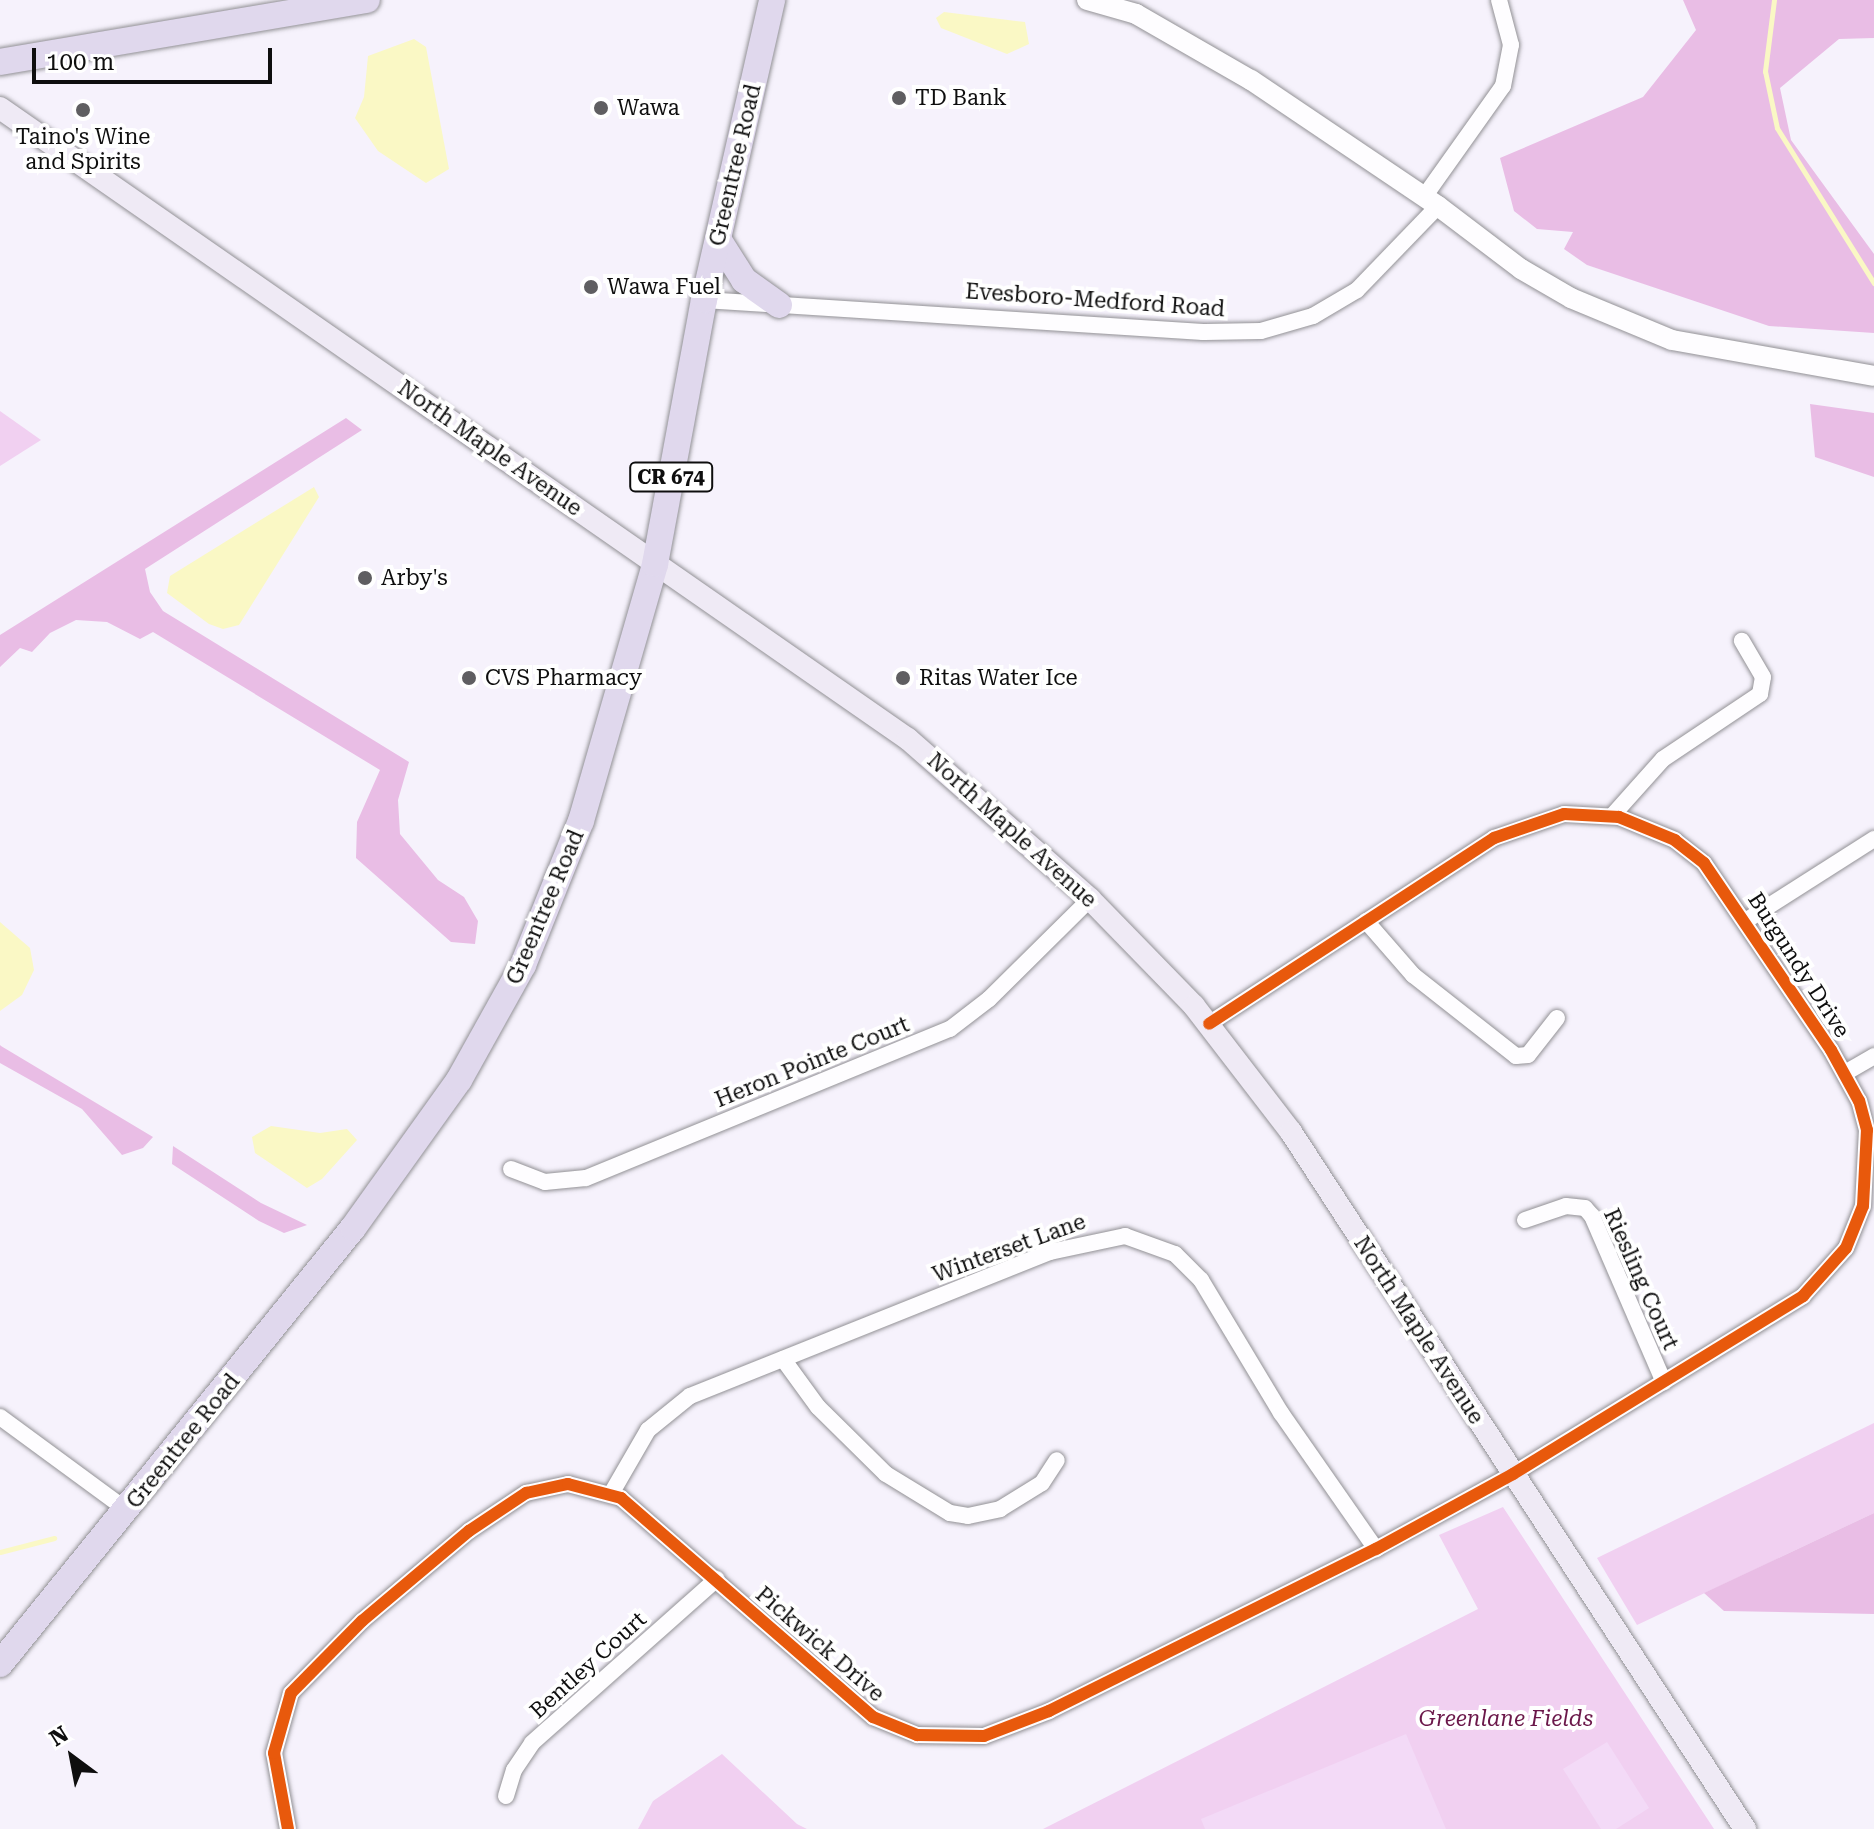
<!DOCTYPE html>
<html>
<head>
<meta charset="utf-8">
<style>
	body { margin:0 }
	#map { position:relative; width:1874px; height:1829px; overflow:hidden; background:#f6f2fc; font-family:"Roboto Serif",serif }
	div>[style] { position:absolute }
	.green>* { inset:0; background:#f1d0f1 }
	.forest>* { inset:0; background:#e9bde5 }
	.pitch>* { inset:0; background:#f3daf7 }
	.water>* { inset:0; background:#faf8c5 }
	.stream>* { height:5px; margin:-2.5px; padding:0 2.5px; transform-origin:2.5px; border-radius:2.5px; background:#faf8c5 }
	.roads { filter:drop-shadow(0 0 2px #929195) drop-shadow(0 0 2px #929195) }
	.minor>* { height:16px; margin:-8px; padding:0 8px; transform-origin:8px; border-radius:8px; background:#fefdff }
	.tertiary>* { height:20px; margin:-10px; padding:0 10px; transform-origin:10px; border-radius:10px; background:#fefdff }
	.secondary>* { height:22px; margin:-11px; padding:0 11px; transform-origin:11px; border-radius:11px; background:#efeaf5 }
	.primary>* { height:26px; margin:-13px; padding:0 13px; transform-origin:13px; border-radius:13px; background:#e0d8ed }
	.cycleway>* { height:12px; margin:-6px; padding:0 6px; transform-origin:6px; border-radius:6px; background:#e8590c }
	.dots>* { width:22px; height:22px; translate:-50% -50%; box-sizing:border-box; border:4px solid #fff; border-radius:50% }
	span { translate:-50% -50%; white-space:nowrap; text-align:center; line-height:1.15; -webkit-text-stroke:8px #fff; paint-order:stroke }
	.shield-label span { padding:2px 6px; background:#fff; border:2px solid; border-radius:6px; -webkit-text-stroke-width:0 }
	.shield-label { font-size:20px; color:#0e0e0e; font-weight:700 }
	.poi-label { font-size:22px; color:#0e0e0e }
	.left { translate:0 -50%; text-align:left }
	.street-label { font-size:22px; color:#0e0e0e }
	.park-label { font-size:22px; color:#6b184a; font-style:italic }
	.north { position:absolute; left:32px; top:1717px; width:80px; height:80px; -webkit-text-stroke:6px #fff; paint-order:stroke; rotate:328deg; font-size:22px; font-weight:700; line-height:32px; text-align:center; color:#0e0e0e }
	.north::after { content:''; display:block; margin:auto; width:28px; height:36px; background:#0e0e0e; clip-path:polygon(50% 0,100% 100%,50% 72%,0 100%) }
	.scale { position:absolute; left:32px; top:48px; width:240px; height:36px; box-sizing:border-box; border:4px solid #0e0e0e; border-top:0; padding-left:10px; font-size:24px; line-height:28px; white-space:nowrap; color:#0e0e0e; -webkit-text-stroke:6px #fff; paint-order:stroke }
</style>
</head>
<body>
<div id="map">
	<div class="green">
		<i style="clip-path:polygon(0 411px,41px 440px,0 466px)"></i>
		<i style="clip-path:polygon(1874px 1423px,1874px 1513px,1637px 1625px,1597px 1558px)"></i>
		<i style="clip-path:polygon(1503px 1507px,1714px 1829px,1043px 1829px,1478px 1609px,1439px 1535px)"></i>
		<i style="clip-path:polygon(722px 1754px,797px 1824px,807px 1829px,638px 1829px,653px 1801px)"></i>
	</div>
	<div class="forest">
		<i style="clip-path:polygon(1683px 0,1874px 0,1874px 38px,1839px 39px,1780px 88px,1791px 140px,1874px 254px,1874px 333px,1769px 326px,1587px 265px,1564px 249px,1573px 232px,1537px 229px,1514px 211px,1500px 158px,1643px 97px,1696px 30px)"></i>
		<i style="clip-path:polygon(1810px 404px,1874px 413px,1874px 477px,1815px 457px)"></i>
		<i style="clip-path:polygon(346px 418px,362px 430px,145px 569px,150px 592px,163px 611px,409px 762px,398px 800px,400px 834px,438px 880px,464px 897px,478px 921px,475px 944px,451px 942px,356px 858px,357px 822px,380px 770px,153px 632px,140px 639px,107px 622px,76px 620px,50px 633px,32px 652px,20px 648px,0 667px,0 635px)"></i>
		<i style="clip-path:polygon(0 1045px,1px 1046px,153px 1137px,143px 1148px,122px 1155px,82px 1109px,0 1063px)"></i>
		<i style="clip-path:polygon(173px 1146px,261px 1203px,307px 1225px,284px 1233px,259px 1221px,172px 1164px)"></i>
		<i style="clip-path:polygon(1874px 1513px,1874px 1614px,1724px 1611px,1704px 1593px)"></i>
	</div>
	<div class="pitch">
		<i style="clip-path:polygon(1406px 1734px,1446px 1829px,1205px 1829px,1201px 1819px)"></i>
		<i style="clip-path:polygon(1607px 1742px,1649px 1808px,1616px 1829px,1601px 1829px,1563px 1769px)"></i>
	</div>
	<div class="water">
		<i style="clip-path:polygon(944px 12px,1025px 22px,1029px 44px,1007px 54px,941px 28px,936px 18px)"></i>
		<i style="clip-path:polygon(414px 39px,426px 47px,449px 169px,426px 183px,378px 151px,355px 118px,364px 97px,368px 56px)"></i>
		<i style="clip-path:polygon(314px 487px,319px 497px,239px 625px,223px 629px,209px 624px,167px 593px,170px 576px)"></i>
		<i style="clip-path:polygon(0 922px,30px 948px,34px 970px,22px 995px,0 1011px)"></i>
		<i style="clip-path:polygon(271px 1126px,320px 1133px,347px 1129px,357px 1140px,322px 1179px,307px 1188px,255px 1153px,252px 1137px)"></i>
	</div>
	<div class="stream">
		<i style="left:1774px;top:0;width:72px;rotate:97.2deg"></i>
		<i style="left:1765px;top:71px;width:58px;rotate:78.1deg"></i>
		<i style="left:1777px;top:128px;width:183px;rotate:58deg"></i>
		<i style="left:0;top:1552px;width:56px;rotate:-14.5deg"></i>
	</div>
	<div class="roads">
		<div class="minor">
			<i style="left:1424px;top:197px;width:136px;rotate:-54.6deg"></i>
			<i style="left:1503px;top:86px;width:42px;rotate:-79deg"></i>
			<i style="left:1511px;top:45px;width:47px;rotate:-104.9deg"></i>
			<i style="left:704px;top:300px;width:500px;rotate:3.67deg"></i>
			<i style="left:1203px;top:332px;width:58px;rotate:-1deg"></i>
			<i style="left:1261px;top:331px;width:54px;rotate:-16.1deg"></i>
			<i style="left:1313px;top:316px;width:51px;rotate:-30.6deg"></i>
			<i style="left:1357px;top:290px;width:117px;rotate:-46deg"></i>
			<i style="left:1612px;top:816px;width:76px;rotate:-48.2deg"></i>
			<i style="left:1663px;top:759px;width:117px;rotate:-33.8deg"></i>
			<i style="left:1760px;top:694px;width:17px;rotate:-80deg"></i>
			<i style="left:1763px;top:677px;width:42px;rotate:-120.3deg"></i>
			<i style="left:1747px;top:920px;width:151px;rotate:-32.5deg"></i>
			<i style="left:1366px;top:921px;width:72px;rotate:49deg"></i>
			<i style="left:1413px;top:975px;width:131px;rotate:38.2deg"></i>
			<i style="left:1516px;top:1056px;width:12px;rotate:-5deg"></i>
			<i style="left:1528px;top:1055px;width:47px;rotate:-51.9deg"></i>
			<i style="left:1845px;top:1073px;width:34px;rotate:-30deg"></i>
			<i style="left:511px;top:1169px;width:36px;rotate:21deg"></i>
			<i style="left:545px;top:1182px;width:41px;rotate:-5.6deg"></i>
			<i style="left:586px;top:1178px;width:393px;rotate:-22.3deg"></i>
			<i style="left:950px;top:1029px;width:49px;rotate:-37.6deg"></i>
			<i style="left:989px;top:999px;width:142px;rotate:-44.7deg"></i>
			<i style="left:1525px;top:1220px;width:43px;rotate:-18.9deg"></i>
			<i style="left:1566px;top:1206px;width:19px;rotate:6deg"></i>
			<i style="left:1585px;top:1208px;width:11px;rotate:49deg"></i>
			<i style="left:1592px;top:1216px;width:181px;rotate:66.6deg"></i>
			<i style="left:783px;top:1359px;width:59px;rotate:53.9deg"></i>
			<i style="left:818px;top:1407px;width:95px;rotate:44.6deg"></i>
			<i style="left:886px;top:1474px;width:75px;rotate:31.4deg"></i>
			<i style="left:950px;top:1513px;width:18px;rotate:9deg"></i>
			<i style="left:968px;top:1516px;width:33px;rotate:-12deg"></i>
			<i style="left:1000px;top:1509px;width:49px;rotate:-31.8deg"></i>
			<i style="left:1042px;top:1483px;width:27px;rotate:-57deg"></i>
			<i style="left:0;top:1417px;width:159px;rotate:36.3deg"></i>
			<i style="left:611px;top:1494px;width:74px;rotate:-60deg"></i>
			<i style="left:648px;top:1430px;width:54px;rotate:-39deg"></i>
			<i style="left:690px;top:1396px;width:388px;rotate:-21.8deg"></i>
			<i style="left:1050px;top:1252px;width:77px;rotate:-12deg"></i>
			<i style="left:1125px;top:1236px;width:53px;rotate:19.8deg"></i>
			<i style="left:1175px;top:1254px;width:37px;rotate:45deg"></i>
			<i style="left:1201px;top:1280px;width:155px;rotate:59deg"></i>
			<i style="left:1281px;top:1413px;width:166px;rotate:55.1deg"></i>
			<i style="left:506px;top:1796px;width:27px;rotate:-73deg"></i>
			<i style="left:514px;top:1770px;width:32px;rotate:-56deg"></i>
			<i style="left:532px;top:1743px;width:247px;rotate:-41.6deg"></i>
			<i style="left:288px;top:1829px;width:77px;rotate:-100.4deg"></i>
			<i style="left:274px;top:1753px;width:62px;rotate:-74.2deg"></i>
			<i style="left:291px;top:1693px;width:101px;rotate:-45.4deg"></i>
			<i style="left:362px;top:1621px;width:140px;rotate:-40.1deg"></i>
			<i style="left:469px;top:1531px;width:69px;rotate:-33.7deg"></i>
			<i style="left:526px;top:1493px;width:43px;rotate:-12.1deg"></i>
			<i style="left:568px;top:1484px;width:55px;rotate:14.8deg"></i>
			<i style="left:621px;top:1498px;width:334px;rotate:41deg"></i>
			<i style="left:873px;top:1717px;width:48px;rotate:22.2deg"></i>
			<i style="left:917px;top:1735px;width:67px;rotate:0.9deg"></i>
			<i style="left:984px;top:1736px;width:70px;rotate:-21deg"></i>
			<i style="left:1049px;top:1711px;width:365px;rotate:-26.4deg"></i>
			<i style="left:1376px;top:1549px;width:156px;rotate:-28.7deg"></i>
			<i style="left:1513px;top:1474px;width:340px;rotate:-31.5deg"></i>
			<i style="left:1803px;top:1296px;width:64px;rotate:-48.1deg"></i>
			<i style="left:1846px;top:1248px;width:45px;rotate:-68deg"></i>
			<i style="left:1863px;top:1206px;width:76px;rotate:-87deg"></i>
			<i style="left:1867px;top:1130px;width:30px;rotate:-105deg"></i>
			<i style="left:1859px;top:1101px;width:58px;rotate:-118.8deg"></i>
			<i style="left:1831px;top:1050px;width:226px;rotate:-124.2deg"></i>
			<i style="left:1704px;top:863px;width:37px;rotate:-142deg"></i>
			<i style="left:1675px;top:840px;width:61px;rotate:-157.7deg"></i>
			<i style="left:1619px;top:817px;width:55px;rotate:-176.9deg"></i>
			<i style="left:1564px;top:814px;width:74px;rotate:161.1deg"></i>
			<i style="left:1494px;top:838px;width:340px;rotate:146.9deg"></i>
		</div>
		<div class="tertiary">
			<i style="left:1087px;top:0;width:51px;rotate:15.9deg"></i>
			<i style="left:1136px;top:14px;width:133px;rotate:29.9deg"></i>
			<i style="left:1251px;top:80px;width:225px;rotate:34deg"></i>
			<i style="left:1438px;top:206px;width:104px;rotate:37.2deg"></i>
			<i style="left:1521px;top:269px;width:58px;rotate:30.1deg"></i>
			<i style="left:1571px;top:298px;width:109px;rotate:22.6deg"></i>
			<i style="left:1672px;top:340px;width:205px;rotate:10.1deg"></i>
		</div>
		<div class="secondary">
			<i style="left:0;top:108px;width:1106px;rotate:34.8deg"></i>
			<i style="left:908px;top:739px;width:242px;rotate:41.3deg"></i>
			<i style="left:1090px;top:899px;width:149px;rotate:45.8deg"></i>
			<i style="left:1194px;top:1006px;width:159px;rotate:52.4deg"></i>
			<i style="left:1291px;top:1132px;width:832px;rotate:56.92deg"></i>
		</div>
		<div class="primary">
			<i style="left:0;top:62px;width:372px;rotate:-9.6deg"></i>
			<i style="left:718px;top:239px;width:49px;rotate:57.6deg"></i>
			<i style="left:744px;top:280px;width:43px;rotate:35.5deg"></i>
			<i style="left:0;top:1664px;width:561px;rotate:-51.01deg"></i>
			<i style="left:353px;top:1228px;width:182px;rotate:-54.4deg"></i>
			<i style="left:459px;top:1080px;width:132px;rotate:-60.9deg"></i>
			<i style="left:523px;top:965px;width:155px;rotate:-68.1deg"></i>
			<i style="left:581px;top:821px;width:267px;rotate:-73.9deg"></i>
			<i style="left:655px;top:564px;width:269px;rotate:-79.5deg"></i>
			<i style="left:704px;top:300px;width:308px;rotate:-77.2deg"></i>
		</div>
	</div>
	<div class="cycleway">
		<i style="left:288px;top:1829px;width:77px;rotate:-100.4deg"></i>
		<i style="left:274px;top:1753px;width:62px;rotate:-74.2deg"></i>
		<i style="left:291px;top:1693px;width:101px;rotate:-45.4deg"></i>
		<i style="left:362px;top:1621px;width:140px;rotate:-40.1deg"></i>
		<i style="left:469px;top:1531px;width:69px;rotate:-33.7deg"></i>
		<i style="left:526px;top:1493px;width:43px;rotate:-12.1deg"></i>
		<i style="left:568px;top:1484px;width:55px;rotate:14.8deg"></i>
		<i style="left:621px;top:1498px;width:334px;rotate:41deg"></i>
		<i style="left:873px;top:1717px;width:48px;rotate:22.2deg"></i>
		<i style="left:917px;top:1735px;width:67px;rotate:0.9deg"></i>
		<i style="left:984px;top:1736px;width:70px;rotate:-21deg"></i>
		<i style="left:1049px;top:1711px;width:365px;rotate:-26.4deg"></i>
		<i style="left:1376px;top:1549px;width:156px;rotate:-28.7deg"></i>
		<i style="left:1513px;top:1474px;width:340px;rotate:-31.5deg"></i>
		<i style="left:1803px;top:1296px;width:64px;rotate:-48.1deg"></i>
		<i style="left:1846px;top:1248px;width:45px;rotate:-68deg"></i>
		<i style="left:1863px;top:1206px;width:76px;rotate:-87deg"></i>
		<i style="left:1867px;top:1130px;width:30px;rotate:-105deg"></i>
		<i style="left:1859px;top:1101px;width:58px;rotate:-118.8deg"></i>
		<i style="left:1831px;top:1050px;width:226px;rotate:-124.2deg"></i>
		<i style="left:1704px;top:863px;width:37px;rotate:-142deg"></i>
		<i style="left:1675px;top:840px;width:61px;rotate:-157.7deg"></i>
		<i style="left:1619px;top:817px;width:55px;rotate:-176.9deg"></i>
		<i style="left:1564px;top:814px;width:74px;rotate:161.1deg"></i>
		<i style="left:1494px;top:838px;width:340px;rotate:146.9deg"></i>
	</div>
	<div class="dots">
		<i style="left:899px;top:98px;background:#5f5e61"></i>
		<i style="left:601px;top:108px;background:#5f5e61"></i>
		<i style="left:83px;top:110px;background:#5f5e61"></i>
		<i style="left:591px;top:287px;background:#5f5e61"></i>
		<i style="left:365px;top:578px;background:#5f5e61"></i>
		<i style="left:469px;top:678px;background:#5f5e61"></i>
		<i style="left:903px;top:678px;background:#5f5e61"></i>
	</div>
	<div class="shield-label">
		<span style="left:671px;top:477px">CR 674</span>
	</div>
	<div class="poi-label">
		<span class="left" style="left:915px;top:98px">TD Bank</span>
		<span class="left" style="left:617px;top:108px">Wawa</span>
		<span style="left:83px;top:149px">Taino's Wine<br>and Spirits</span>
		<span class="left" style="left:607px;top:287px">Wawa Fuel</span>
		<span class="left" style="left:381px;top:578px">Arby's</span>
		<span class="left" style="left:485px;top:678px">CVS Pharmacy</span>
		<span class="left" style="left:919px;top:678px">Ritas Water Ice</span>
	</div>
	<div class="street-label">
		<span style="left:735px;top:165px;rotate:-77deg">Greentree Road</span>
		<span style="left:1095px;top:300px;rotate:4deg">Evesboro-Medford Road</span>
		<span style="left:490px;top:448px;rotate:35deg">North Maple Avenue</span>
		<span style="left:1012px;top:830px;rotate:42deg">North Maple Avenue</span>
		<span style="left:545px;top:907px;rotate:-67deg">Greentree Road</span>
		<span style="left:1799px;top:965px;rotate:57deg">Burgundy Drive</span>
		<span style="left:812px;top:1062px;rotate:-22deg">Heron Pointe Court</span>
		<span style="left:1009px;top:1248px;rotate:-20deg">Winterset Lane</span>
		<span style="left:1641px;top:1279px;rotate:66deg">Riesling Court</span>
		<span style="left:1419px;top:1330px;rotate:57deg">North Maple Avenue</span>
		<span style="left:183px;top:1441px;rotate:-51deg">Greentree Road</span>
		<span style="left:820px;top:1644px;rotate:41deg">Pickwick Drive</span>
		<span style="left:588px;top:1665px;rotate:-42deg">Bentley Court</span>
	</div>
	<div class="park-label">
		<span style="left:1506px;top:1719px">Greenlane Fields</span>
	</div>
	<div class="north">N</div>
	<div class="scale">100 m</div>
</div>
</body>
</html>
